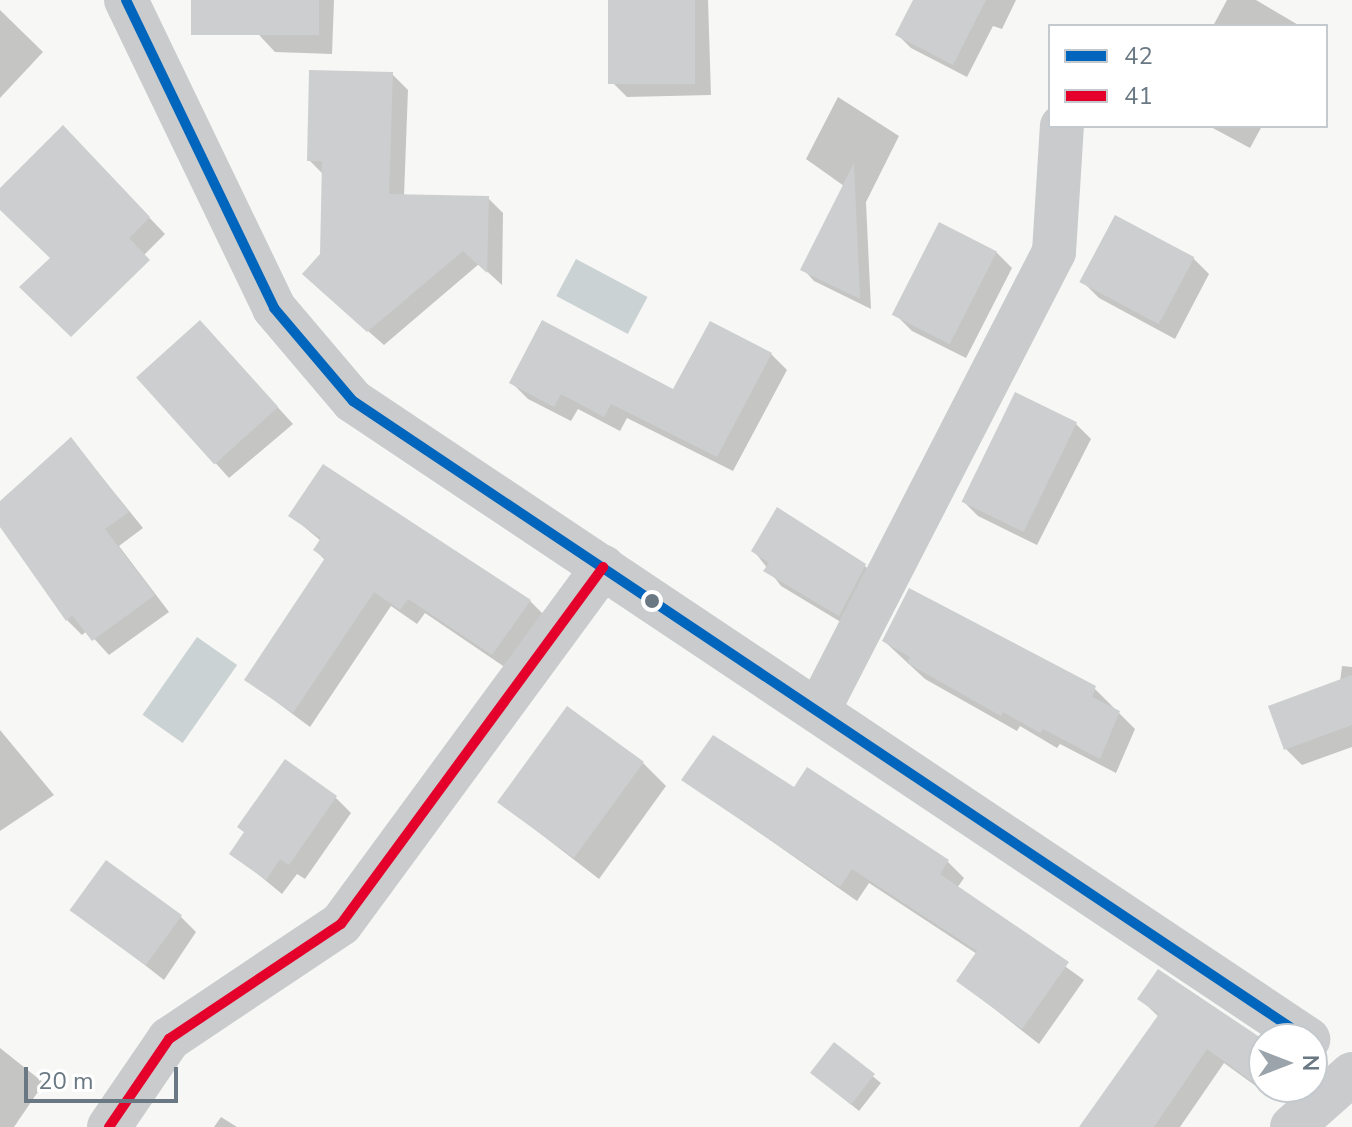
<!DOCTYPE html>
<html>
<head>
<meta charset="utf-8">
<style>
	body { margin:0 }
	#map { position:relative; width:1352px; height:1127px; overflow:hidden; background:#f7f7f6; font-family:"Nunito Sans",sans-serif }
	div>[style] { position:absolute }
	.water>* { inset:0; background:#cbd2d4; transform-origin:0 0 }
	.shadow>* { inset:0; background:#0003 }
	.building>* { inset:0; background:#cdcecf; transform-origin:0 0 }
	.minor>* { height:44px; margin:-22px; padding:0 22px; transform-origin:22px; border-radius:22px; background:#c9cbcc }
	.bus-1>* { height:10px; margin:-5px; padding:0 5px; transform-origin:5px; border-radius:5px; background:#0065bd }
	.bus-2>* { height:10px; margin:-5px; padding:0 5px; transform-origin:5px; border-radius:5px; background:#e4002b }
	.dots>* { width:22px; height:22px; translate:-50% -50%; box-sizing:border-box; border:4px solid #fff; border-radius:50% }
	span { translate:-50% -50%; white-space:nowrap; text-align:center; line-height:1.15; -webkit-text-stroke:8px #fff; paint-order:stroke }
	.legend { position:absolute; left:1048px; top:24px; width:280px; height:104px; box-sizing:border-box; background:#fff; border:2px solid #c3c9cd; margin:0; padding:10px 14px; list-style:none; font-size:24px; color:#6a7883 }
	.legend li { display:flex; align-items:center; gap:16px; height:40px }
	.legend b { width:40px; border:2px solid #c3c9cd }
	.north { position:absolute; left:1248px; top:1023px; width:80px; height:80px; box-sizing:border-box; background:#fff; border:2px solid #c3c9cd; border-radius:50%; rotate:90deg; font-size:22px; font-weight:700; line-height:32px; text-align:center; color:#6a7883 }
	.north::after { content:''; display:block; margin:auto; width:28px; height:36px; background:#9ba4ab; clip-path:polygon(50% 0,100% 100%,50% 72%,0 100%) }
	.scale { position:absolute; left:24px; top:1067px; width:154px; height:36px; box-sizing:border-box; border:4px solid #6a7883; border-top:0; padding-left:10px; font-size:24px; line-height:28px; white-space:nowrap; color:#6a7883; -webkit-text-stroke:6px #fff; paint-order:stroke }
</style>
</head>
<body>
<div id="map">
	<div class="water">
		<i style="left:576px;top:259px;width:81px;height:42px;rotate:28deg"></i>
		<i style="left:197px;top:637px;width:49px;height:95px;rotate:35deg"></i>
	</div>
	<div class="shadow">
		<i style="clip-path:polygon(251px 0,334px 0,332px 54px,275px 52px,260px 36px)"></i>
		<i style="clip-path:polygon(610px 0,708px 0,711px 95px,627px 97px,613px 83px)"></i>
		<i style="clip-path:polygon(915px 0,1016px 0,1002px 29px,993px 26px,967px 77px,911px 48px,897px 34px)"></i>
		<i style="clip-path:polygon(1227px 0,1256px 0,1300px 26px,1213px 26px)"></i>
		<i style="clip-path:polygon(0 10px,43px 52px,0 98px)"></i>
		<i style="clip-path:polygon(392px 74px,408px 90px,404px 196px,488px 198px,503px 213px,502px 285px,479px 264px,384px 345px,320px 289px,324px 175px,309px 160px)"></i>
		<i style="clip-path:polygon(838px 97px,899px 136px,866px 202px,871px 309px,814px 281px,803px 269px,844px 186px,806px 159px)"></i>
		<i style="clip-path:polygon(1209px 126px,1262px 126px,1250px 148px)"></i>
		<i style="clip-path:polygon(79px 144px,165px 234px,132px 267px)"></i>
		<i style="clip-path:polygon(996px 252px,1012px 268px,966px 358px,912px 331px,896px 315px)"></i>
		<i style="clip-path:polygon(1193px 258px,1209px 274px,1175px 339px,1099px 298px,1083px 282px)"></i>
		<i style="clip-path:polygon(216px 339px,293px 424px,229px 478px,139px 378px)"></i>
		<i style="clip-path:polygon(771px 354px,787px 370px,733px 471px,627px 418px,620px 431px,578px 409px,571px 421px,528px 399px,512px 383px,673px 392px)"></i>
		<i style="clip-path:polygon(1076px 424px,1091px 439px,1037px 545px,978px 516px,963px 501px)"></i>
		<i style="clip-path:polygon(71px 439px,143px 528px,119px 546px,169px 612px,109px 655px,87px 631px,82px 635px,67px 620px,0 524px,0 504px)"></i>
		<i style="clip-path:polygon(290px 515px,530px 601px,546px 617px,509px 670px,425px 613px,417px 624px,391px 606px,310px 727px,247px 680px,326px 561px,315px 550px,321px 541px)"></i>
		<i style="clip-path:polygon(754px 551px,864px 565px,880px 581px,854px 630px,781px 586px)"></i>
		<i style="clip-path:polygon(884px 641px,1094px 688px,1135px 729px,1116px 773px,1060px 744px,1057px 748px,1020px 726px,1017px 731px,925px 679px)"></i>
		<i style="clip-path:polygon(1342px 666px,1352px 667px,1352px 747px,1302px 765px,1286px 749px,1340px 682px)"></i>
		<i style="clip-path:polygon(0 730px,54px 795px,0 831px)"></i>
		<i style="clip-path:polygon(643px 763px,666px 786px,599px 879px,502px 804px)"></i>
		<i style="clip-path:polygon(808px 770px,948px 862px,964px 878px,957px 888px,1084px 980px,1039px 1044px,959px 981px,977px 954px,869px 883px,857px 901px,684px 780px,794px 790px)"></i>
		<i style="clip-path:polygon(335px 797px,351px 813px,305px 879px,297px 874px,282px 894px,232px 853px,246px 834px,239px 827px)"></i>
		<i style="clip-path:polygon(73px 909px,181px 917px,196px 932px,164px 980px)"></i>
		<i style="clip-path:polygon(1140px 999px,1264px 1042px,1264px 1087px,1284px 1087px,1275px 1100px,1224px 1063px,1180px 1127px,1082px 1127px,1159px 1017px)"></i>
		<i style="clip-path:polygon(834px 1045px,881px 1083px,859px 1111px,820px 1079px)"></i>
		<i style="clip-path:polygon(0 1048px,44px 1083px,14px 1127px,0 1127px)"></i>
		<i style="clip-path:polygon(221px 1117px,237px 1127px,214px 1127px)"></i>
	</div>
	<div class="building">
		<i style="left:191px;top:0;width:128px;height:35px"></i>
		<i style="left:608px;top:0;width:87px;height:84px"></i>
		<i style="clip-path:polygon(913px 0,986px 0,953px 65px,895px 35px)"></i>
		<i style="clip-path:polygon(309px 70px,393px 72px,389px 194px,489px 196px,487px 273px,463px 251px,367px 332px,302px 274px,320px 254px,322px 161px,307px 161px)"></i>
		<i style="clip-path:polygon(63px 125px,150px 217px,129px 238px,150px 260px,71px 337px,19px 287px,50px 258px,0 210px,0 188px)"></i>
		<i style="clip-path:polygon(854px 163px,860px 299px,800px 270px)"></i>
		<i style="left:1115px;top:215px;width:90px;height:76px;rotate:28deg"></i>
		<i style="left:939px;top:222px;width:65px;height:104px;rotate:27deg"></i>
		<i style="left:200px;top:320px;width:117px;height:86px;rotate:48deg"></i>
		<i style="clip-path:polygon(542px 320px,673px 389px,710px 321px,772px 353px,717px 457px,611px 404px,604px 417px,561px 394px,554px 407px,509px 383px)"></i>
		<i style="left:1015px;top:392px;width:69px;height:122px;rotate:26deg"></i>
		<i style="clip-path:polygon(71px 437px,129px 512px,105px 529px,155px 595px,92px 641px,72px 615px,66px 621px,0 527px,0 501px)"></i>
		<i style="clip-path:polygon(323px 464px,531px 600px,492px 655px,408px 599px,400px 610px,374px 592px,293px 713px,244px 680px,325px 558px,313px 550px,321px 538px,288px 516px)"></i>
		<i style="clip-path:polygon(777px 507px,866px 564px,839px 616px,763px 571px,769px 563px,751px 551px)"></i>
		<i style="clip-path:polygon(909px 588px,1096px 686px,1092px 697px,1120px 711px,1100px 759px,1043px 729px,1040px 733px,1003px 712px,1001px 716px,907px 663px,910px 657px,882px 641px)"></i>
		<i style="clip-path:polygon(1352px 675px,1352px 725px,1284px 750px,1268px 706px)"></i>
		<i style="left:567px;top:706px;width:95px;height:119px;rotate:36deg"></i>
		<i style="clip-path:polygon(713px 735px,794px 787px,807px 767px,949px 860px,940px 874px,1069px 962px,1022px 1029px,956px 981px,977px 951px,852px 869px,840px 887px,681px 780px)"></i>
		<i style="clip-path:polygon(285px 759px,337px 796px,289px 865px,280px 859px,266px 880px,229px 854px,244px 832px,237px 827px)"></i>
		<i style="left:106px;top:860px;width:94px;height:62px;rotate:36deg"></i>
		<i style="clip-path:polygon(1158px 969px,1264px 1040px,1264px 1090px,1207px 1049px,1154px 1127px,1079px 1127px,1159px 1014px,1137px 999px)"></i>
		<i style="left:834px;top:1042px;width:52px;height:39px;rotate:38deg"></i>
	</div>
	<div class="minor">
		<i style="left:126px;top:0;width:342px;rotate:64.3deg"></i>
		<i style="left:274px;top:308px;width:122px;rotate:49.7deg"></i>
		<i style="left:353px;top:401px;width:1149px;rotate:33.75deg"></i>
		<i style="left:819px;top:709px;width:514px;rotate:-62.79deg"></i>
		<i style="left:1054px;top:252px;width:126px;rotate:-86.4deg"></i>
		<i style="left:109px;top:1127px;width:107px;rotate:-55.7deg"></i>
		<i style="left:169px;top:1039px;width:207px;rotate:-33.8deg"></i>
		<i style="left:341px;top:924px;width:443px;rotate:-53.7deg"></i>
		<i style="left:1292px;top:1127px;width:80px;rotate:-41.5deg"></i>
	</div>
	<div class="bus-1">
		<i style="left:126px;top:0;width:342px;rotate:64.3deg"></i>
		<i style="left:274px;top:308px;width:122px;rotate:49.7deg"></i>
		<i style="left:353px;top:401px;width:1149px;rotate:33.75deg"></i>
	</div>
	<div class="bus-2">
		<i style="left:109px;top:1127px;width:107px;rotate:-55.7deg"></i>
		<i style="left:169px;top:1039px;width:207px;rotate:-33.8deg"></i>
		<i style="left:341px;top:924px;width:443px;rotate:-53.7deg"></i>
	</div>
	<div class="dots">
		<i style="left:652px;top:601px;background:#6a7883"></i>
	</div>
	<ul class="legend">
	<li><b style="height:10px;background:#0065bd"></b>42</li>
	<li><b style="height:10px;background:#e4002b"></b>41</li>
	</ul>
	<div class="north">N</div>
	<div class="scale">20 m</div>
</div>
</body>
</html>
